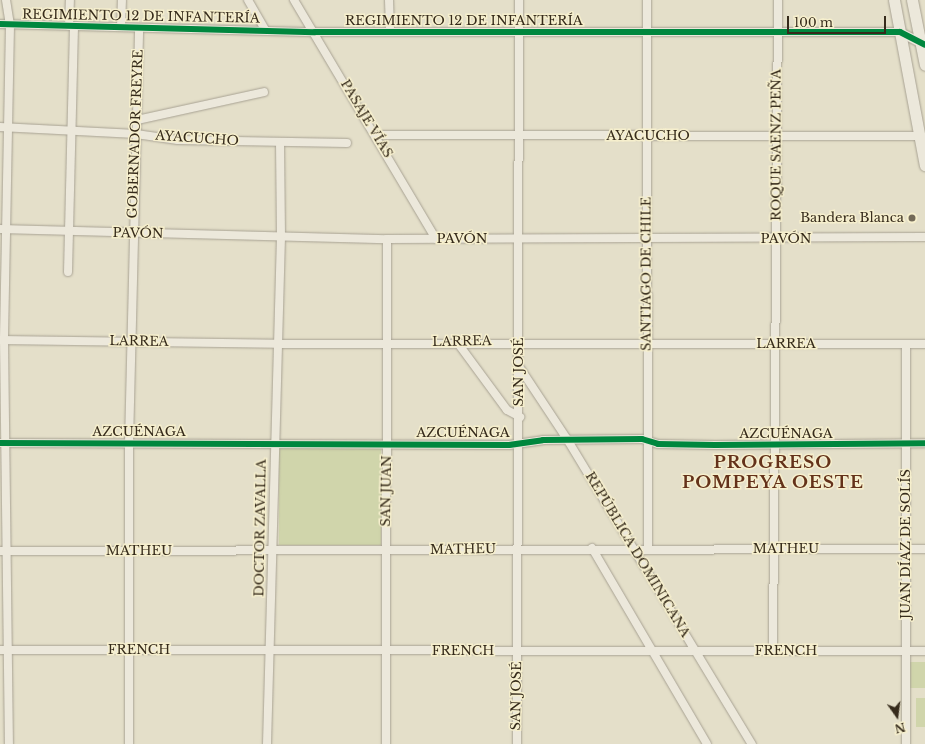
<!DOCTYPE html>
<html>
<head>
<meta charset="utf-8">
<style>
	body { margin:0 }
	#map { position:relative; width:925px; height:744px; overflow:hidden; background:#e4dfc9; font-family:"Libre Baskerville",serif }
	div>[style] { position:absolute }
	.green>* { inset:0; background:#d0d5ab; transform-origin:0 0 }
	.roads { filter:drop-shadow(0 0 1px #a8a293) drop-shadow(0 0 1px #a8a293) }
	.minor>* { height:8px; margin:-4px; padding:0 4px; transform-origin:4px; border-radius:4px; background:#ece8db }
	.tertiary>* { height:9px; margin:-4.5px; padding:0 4.5px; transform-origin:4.5px; border-radius:4.5px; background:#ece8db }
	.secondary>* { height:11px; margin:-5.5px; padding:0 5.5px; transform-origin:5.5px; border-radius:5.5px; background:#ece8db }
	.cycleway>* { height:6px; margin:-3px; padding:0 3px; transform-origin:3px; border-radius:3px; background:#00873e }
	.dots>* { width:11px; height:11px; translate:-50% -50%; box-sizing:border-box; border:2px solid #f6efcd; border-radius:50% }
	span { translate:-50% -50%; white-space:nowrap; text-align:center; line-height:1.15; -webkit-text-stroke:3px #f6efcd; paint-order:stroke }
	.street-label { font-size:13px; color:#362b1b }
	.poi-label { font-size:13px; color:#362b1b }
	.right { translate:-100% -50%; text-align:right }
	.district-label { font-size:17px; color:#64321a; font-weight:700; letter-spacing:1px }
	.north { position:absolute; left:877px; top:696px; width:40px; height:40px; -webkit-text-stroke:3px #f6efcd; paint-order:stroke; rotate:166deg; font-size:11px; font-weight:700; line-height:16px; text-align:center; color:#362b1b }
	.north::after { content:''; display:block; margin:auto; width:14px; height:18px; background:#362b1b; clip-path:polygon(50% 0,100% 100%,50% 72%,0 100%) }
	.scale { position:absolute; left:787px; top:16px; width:99px; height:18px; box-sizing:border-box; border:2px solid #362b1b; border-top:0; padding-left:5px; font-size:12px; line-height:14px; white-space:nowrap; color:#362b1b; -webkit-text-stroke:3px #f6efcd; paint-order:stroke }
</style>
</head>
<body>
<div id="map">
	<div class="green">
		<i style="left:279px;top:448px;width:102px;height:97px"></i>
		<i style="left:909px;top:662px;width:16px;height:26px"></i>
		<i style="left:916px;top:698px;width:9px;height:29px"></i>
	</div>
	<div class="roads">
		<div class="minor">
			<i style="left:6px;top:0;width:25px;rotate:81deg"></i>
			<i style="left:10px;top:25px;width:315px;rotate:91.1deg"></i>
			<i style="left:4px;top:340px;width:404px;rotate:89.3deg"></i>
			<i style="left:248px;top:0;width:34px;rotate:60deg"></i>
			<i style="left:294px;top:0;width:278px;rotate:59.3deg"></i>
			<i style="left:389px;top:0;width:32px;rotate:88deg"></i>
			<i style="left:647px;top:0;width:548px;rotate:89.9deg"></i>
			<i style="left:0;top:24px;width:315px;rotate:1.5deg"></i>
			<i style="left:315px;top:32px;width:585px"></i>
			<i style="left:69px;top:26px;width:26px;rotate:-88deg"></i>
			<i style="left:121px;top:27px;width:27px;rotate:-88deg"></i>
			<i style="left:137px;top:120px;width:130px;rotate:-12.4deg"></i>
			<i style="left:0;top:127px;width:136px;rotate:2.9deg"></i>
			<i style="left:136px;top:134px;width:42px;rotate:8.1deg"></i>
			<i style="left:178px;top:140px;width:169px;rotate:1deg"></i>
			<i style="left:376px;top:135px;width:544px;rotate:0.11deg"></i>
			<i style="left:0;top:229px;width:387px;rotate:1.5deg"></i>
			<i style="left:387px;top:239px;width:538px;rotate:-0.21deg"></i>
			<i style="left:68px;top:272px;width:246px;rotate:-88.6deg"></i>
			<i style="left:0;top:340px;width:277px;rotate:0.8deg"></i>
			<i style="left:277px;top:344px;width:648px"></i>
			<i style="left:457px;top:342px;width:84px;rotate:53.7deg"></i>
			<i style="left:507px;top:410px;width:15px;rotate:28deg"></i>
			<i style="left:520px;top:368px;width:85px;rotate:56.5deg"></i>
			<i style="left:567px;top:439px;width:357px;rotate:58.8deg"></i>
			<i style="left:0;top:443px;width:509px;rotate:0.23deg"></i>
			<i style="left:509px;top:445px;width:34px;rotate:-8deg"></i>
			<i style="left:543px;top:440px;width:99px;rotate:-0.6deg"></i>
			<i style="left:642px;top:439px;width:17px;rotate:17deg"></i>
			<i style="left:658px;top:444px;width:57px;rotate:1deg"></i>
			<i style="left:715px;top:445px;width:210px;rotate:-0.5deg"></i>
			<i style="left:592px;top:548px;width:227px;rotate:59.6deg"></i>
			<i style="left:0;top:551px;width:925px;rotate:-0.12deg"></i>
			<i style="left:0;top:650px;width:925px;rotate:0.06deg"></i>
			<i style="left:773px;top:650px;width:650px;rotate:-89.56deg"></i>
			<i style="left:129px;top:744px;width:301px;rotate:-90deg"></i>
			<i style="left:129px;top:443px;width:415px;rotate:-88.6deg"></i>
			<i style="left:267px;top:744px;width:507px;rotate:-88.42deg"></i>
			<i style="left:281px;top:237px;width:93px;rotate:-90.6deg"></i>
			<i style="left:386px;top:744px;width:505px;rotate:-89.89deg"></i>
			<i style="left:517px;top:744px;width:744px;rotate:-89.85deg"></i>
			<i style="left:906px;top:744px;width:400px;rotate:-90deg"></i>
		</div>
		<div class="tertiary">
			<i style="left:900px;top:32px;width:28px;rotate:27deg"></i>
		</div>
		<div class="secondary">
			<i style="left:894px;top:0;width:168px;rotate:79.4deg"></i>
			<i style="left:912px;top:0;width:66px;rotate:78.7deg"></i>
		</div>
	</div>
	<div class="cycleway">
		<i style="left:0;top:24px;width:315px;rotate:1.5deg"></i>
		<i style="left:315px;top:32px;width:585px"></i>
		<i style="left:900px;top:32px;width:28px;rotate:27deg"></i>
		<i style="left:0;top:443px;width:509px;rotate:0.23deg"></i>
		<i style="left:509px;top:445px;width:34px;rotate:-8deg"></i>
		<i style="left:543px;top:440px;width:99px;rotate:-0.6deg"></i>
		<i style="left:642px;top:439px;width:17px;rotate:17deg"></i>
		<i style="left:658px;top:444px;width:57px;rotate:1deg"></i>
		<i style="left:715px;top:445px;width:210px;rotate:-0.5deg"></i>
	</div>
	<div class="dots">
		<i style="left:912px;top:218px;background:#736a58"></i>
	</div>
	<div class="street-label">
		<span style="left:141px;top:17px;rotate:1deg">REGIMIENTO 12 DE INFANTERÍA</span>
		<span style="left:464px;top:21px">REGIMIENTO 12 DE INFANTERÍA</span>
		<span style="left:366px;top:119px;rotate:59deg">PASAJE VÍAS</span>
		<span style="left:136px;top:134px;rotate:-88deg">GOBERNADOR FREYRE</span>
		<span style="left:648px;top:136px">AYACUCHO</span>
		<span style="left:197px;top:139px;rotate:4deg">AYACUCHO</span>
		<span style="left:777px;top:145px;rotate:-90deg">ROQUE SAENZ PEÑA</span>
		<span style="left:138px;top:234px;rotate:1deg">PAVÓN</span>
		<span style="left:462px;top:239px">PAVÓN</span>
		<span style="left:786px;top:239px">PAVÓN</span>
		<span style="left:647px;top:274px;rotate:-90deg">SANTIAGO DE CHILE</span>
		<span style="left:139px;top:342px;rotate:1deg">LARREA</span>
		<span style="left:462px;top:342px;rotate:-1deg">LARREA</span>
		<span style="left:786px;top:344px">LARREA</span>
		<span style="left:519px;top:372px;rotate:-90deg">SAN JOSÉ</span>
		<span style="left:139px;top:432px">AZCUÉNAGA</span>
		<span style="left:463px;top:433px">AZCUÉNAGA</span>
		<span style="left:786px;top:434px">AZCUÉNAGA</span>
		<span style="left:387px;top:491px;rotate:-89deg">SAN JUAN</span>
		<span style="left:261px;top:528px;rotate:-89deg">DOCTOR ZAVALLA</span>
		<span style="left:906px;top:544px;rotate:-90deg">JUAN DÍAZ DE SOLÍS</span>
		<span style="left:786px;top:549px">MATHEU</span>
		<span style="left:463px;top:550px;rotate:-1deg">MATHEU</span>
		<span style="left:139px;top:551px">MATHEU</span>
		<span style="left:637px;top:555px;rotate:59deg">REPÚBLICA DOMINICANA</span>
		<span style="left:139px;top:650px">FRENCH</span>
		<span style="left:463px;top:651px">FRENCH</span>
		<span style="left:786px;top:651px">FRENCH</span>
		<span style="left:517px;top:696px;rotate:-89deg">SAN JOSÉ</span>
	</div>
	<div class="poi-label">
		<span class="right" style="left:904px;top:218px">Bandera Blanca</span>
	</div>
	<div class="district-label">
		<span style="left:773px;top:473px">PROGRESO<br>POMPEYA OESTE</span>
	</div>
	<div class="north">N</div>
	<div class="scale">100 m</div>
</div>
</body>
</html>
